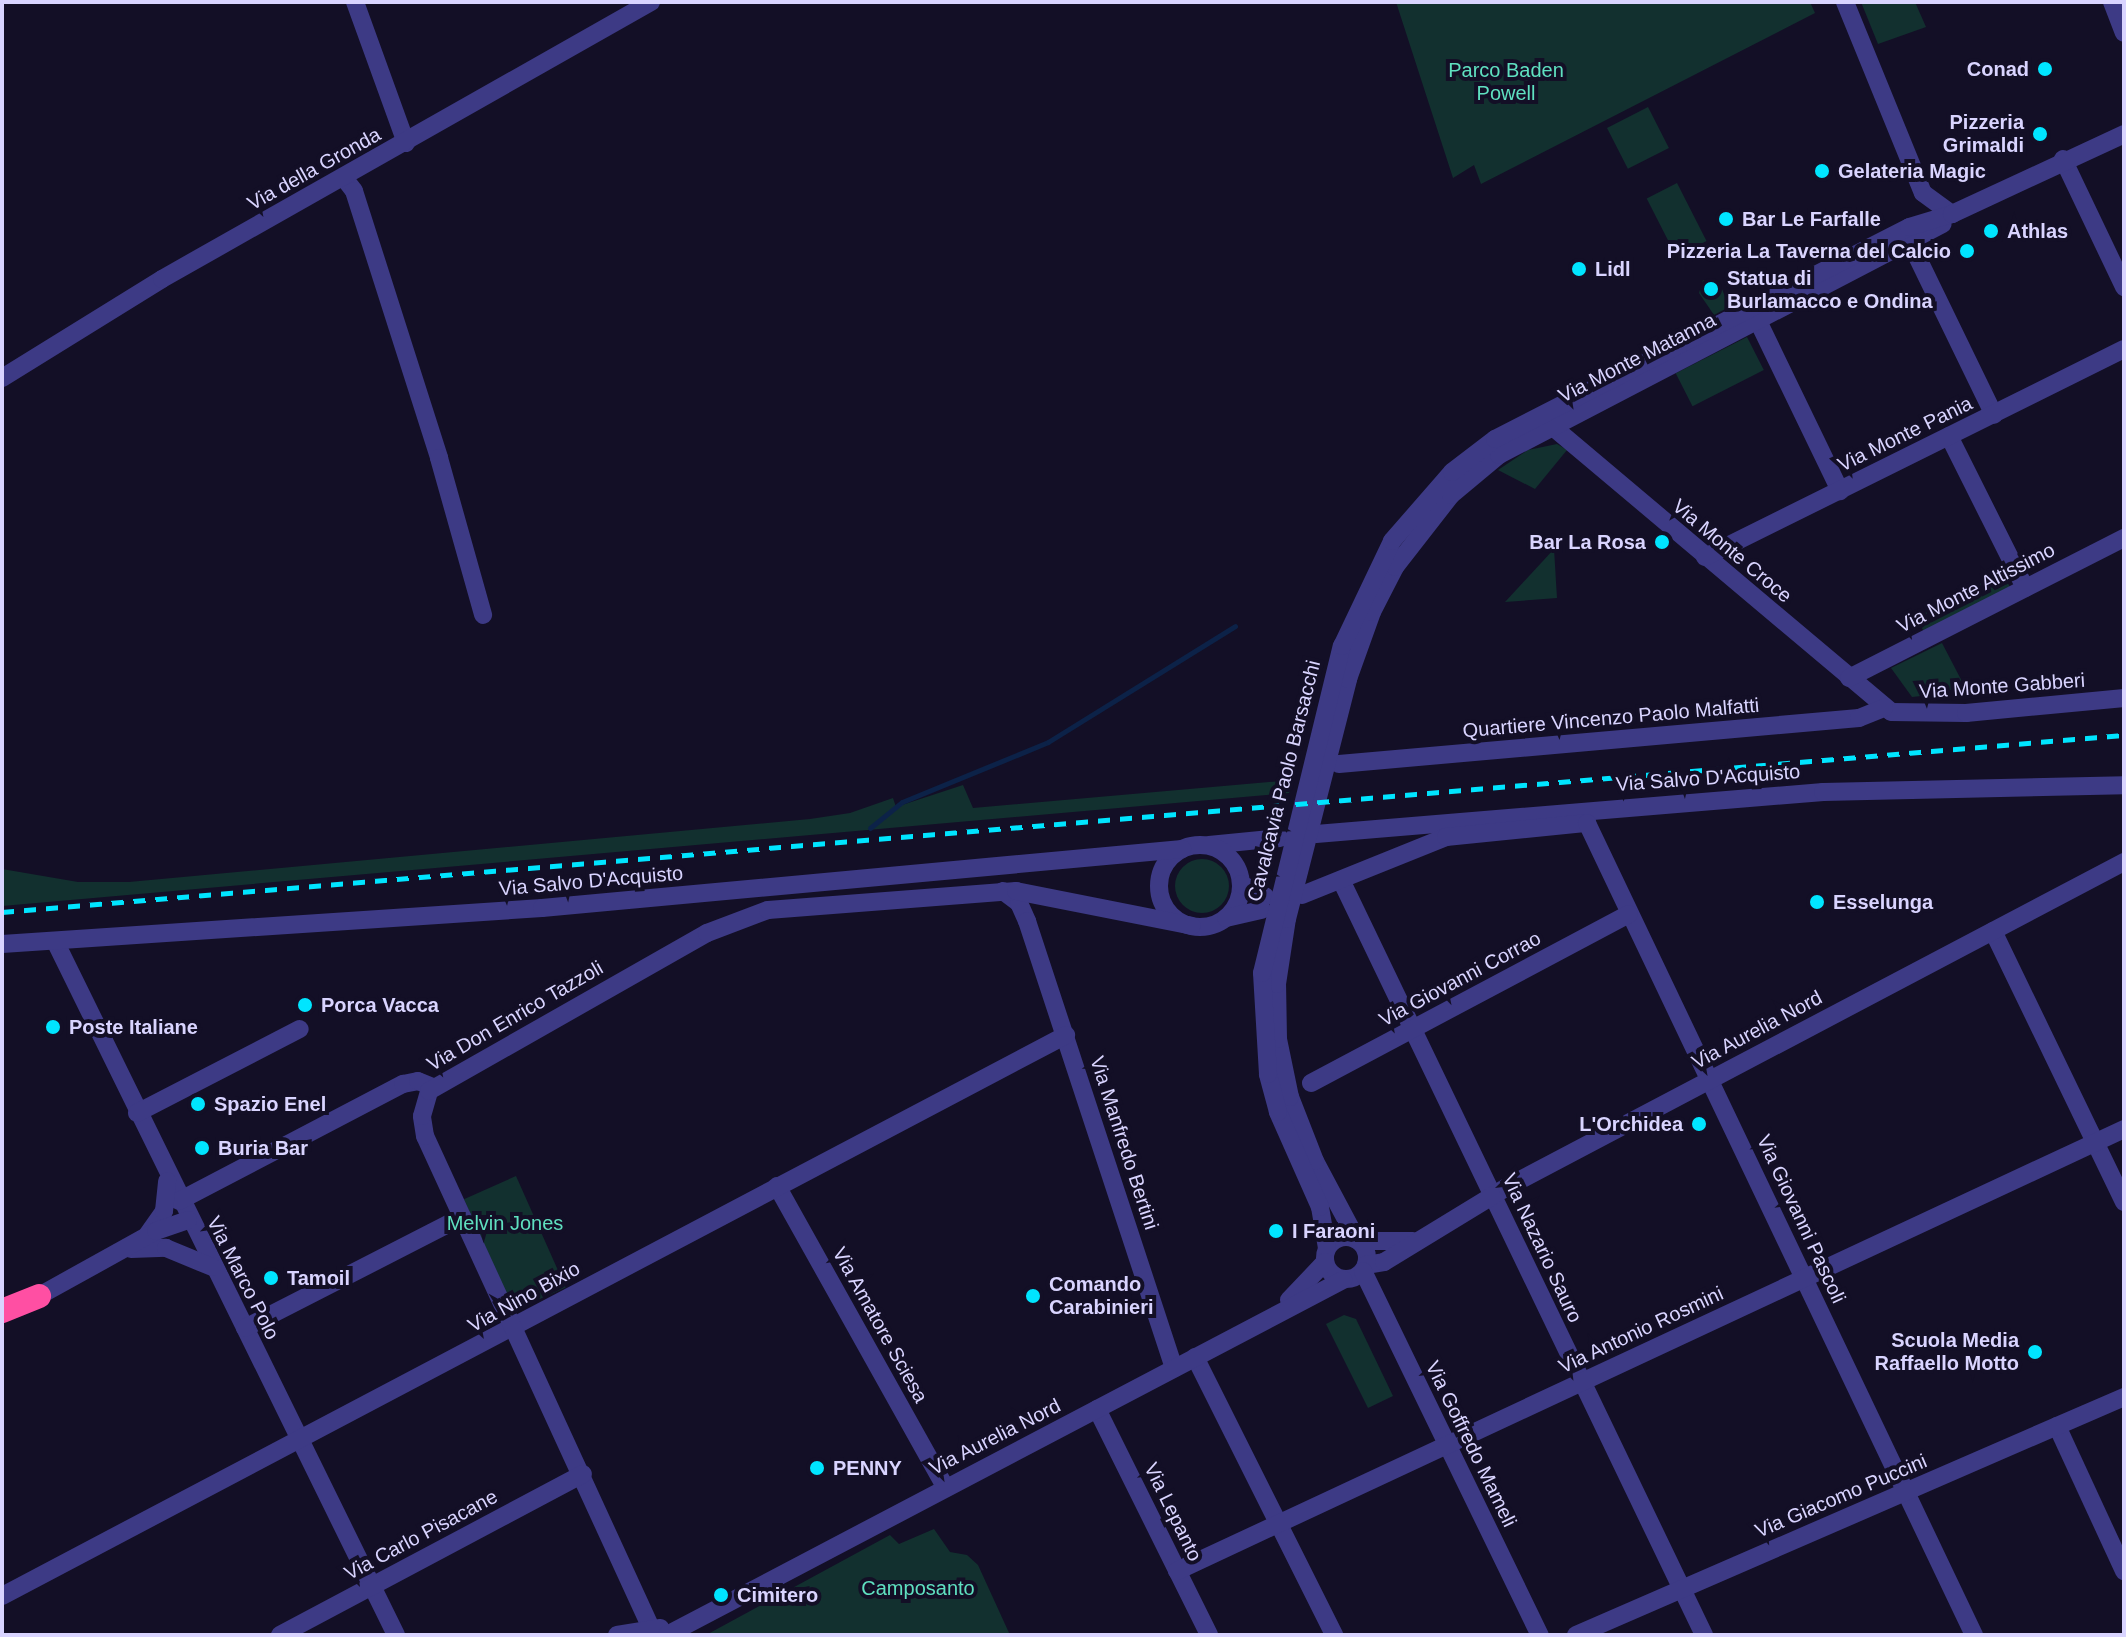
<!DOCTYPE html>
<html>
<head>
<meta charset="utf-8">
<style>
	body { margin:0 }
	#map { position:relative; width:2126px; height:1637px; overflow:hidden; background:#130f26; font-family:Helvetica,sans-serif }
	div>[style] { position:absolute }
	.green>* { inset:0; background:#12302f; transform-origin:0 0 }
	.round { border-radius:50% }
	.stream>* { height:5px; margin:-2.5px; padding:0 2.5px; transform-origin:2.5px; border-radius:2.5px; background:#0c2248 }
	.minor>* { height:18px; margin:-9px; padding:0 9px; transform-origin:9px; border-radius:9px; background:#3d3a85 }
	.minor>.ring { margin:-9px; padding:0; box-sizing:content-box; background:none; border:18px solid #3d3a85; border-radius:50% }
	.highway>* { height:24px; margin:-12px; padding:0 12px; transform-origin:12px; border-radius:12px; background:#ff4fa3 }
	.rail>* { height:5px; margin-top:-2.5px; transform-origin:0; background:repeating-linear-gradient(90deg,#00e5ff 0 12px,transparent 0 22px) }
	.dots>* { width:22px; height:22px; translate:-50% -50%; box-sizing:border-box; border:4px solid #130f26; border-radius:50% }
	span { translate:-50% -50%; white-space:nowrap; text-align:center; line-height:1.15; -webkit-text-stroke:8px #130f26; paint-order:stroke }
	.poi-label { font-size:20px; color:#d9d4ff; font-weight:700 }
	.right { translate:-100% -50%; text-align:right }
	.left { translate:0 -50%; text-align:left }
	.park-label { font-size:20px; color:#5fe0c0 }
	.street-label { font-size:20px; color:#d9d4ff }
	.frame { position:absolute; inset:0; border:4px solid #d9d4ff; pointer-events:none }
</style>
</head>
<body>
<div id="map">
	<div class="green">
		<i style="clip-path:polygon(1396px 2px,1810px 2px,1815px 13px,1481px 184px,1474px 165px,1453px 178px)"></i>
		<i style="clip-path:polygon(1861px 2px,1915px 2px,1926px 27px,1878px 44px)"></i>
		<i style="left:1648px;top:107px;width:46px;height:46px;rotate:63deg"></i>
		<i style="left:1677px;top:183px;width:65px;height:34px;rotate:63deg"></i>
		<i style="clip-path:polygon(1703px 280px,1720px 284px,1729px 307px,1714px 315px,1699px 293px)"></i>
		<i style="left:1747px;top:337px;width:37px;height:80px;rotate:63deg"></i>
		<i style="clip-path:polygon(1557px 444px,1567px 450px,1535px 489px,1498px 470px,1528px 450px)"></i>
		<i style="clip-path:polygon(1554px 549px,1557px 598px,1505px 602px)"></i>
		<i style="left:2002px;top:572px;width:17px;height:97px;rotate:62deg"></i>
		<i style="clip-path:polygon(1942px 643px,1967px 691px,1912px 697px,1891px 668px)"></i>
		<i style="clip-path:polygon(1293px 780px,1289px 793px,2px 906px,2px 869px,78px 882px,129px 882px,810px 819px,850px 813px,893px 798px,896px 807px,963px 785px,973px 808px)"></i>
		<i class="round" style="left:1175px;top:859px;width:54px;height:54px"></i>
		<i style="left:516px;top:1176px;width:122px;height:57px;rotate:66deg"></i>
		<i style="clip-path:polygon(1344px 1315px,1356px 1319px,1393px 1396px,1368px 1408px,1326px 1324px)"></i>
		<i style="clip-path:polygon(934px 1529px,950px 1552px,967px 1555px,978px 1565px,1010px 1635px,706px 1635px,890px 1535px,899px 1544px)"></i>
	</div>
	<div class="stream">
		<i style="left:870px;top:828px;width:41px;rotate:-39.1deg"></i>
		<i style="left:902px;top:802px;width:158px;rotate:-22.3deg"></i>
		<i style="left:1048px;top:742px;width:220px;rotate:-31.8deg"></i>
	</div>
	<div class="minor">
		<i style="left:355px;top:2px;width:150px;rotate:70.1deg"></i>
		<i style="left:1845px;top:2px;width:206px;rotate:67.8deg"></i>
		<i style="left:1923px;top:193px;width:36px;rotate:36deg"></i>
		<i style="left:2112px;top:2px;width:33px;rotate:69deg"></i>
		<i style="left:2063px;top:159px;width:142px;rotate:64.5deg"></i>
		<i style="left:344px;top:178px;width:16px;rotate:52deg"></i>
		<i style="left:354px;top:191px;width:280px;rotate:72.3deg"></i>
		<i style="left:439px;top:458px;width:163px;rotate:74.3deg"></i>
		<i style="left:1910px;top:242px;width:192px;rotate:64.1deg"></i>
		<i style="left:1758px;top:321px;width:189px;rotate:64.2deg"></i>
		<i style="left:2px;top:378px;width:188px;rotate:-31.7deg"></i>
		<i style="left:162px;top:279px;width:562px;rotate:-29.53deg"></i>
		<i style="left:1553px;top:427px;width:442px;rotate:40.1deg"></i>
		<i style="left:1891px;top:712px;width:75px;rotate:0.8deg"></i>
		<i style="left:1966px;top:713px;width:159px;rotate:-5.4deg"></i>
		<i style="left:1949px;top:436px;width:170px;rotate:63.4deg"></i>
		<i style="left:1705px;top:557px;width:468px;rotate:-26.4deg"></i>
		<i style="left:1849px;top:678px;width:309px;rotate:-27deg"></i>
		<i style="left:1339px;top:764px;width:522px;rotate:-5.06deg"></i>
		<i style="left:1859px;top:718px;width:27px;rotate:-22deg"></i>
		<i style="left:1316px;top:834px;width:509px;rotate:-4.74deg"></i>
		<i style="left:1823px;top:792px;width:301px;rotate:-1.3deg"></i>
		<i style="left:1209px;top:845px;width:71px;rotate:-5.6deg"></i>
		<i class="ring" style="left:1159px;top:845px;width:64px;height:64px"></i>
		<i style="left:1341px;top:880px;width:838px;rotate:64.32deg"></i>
		<i style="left:1241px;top:884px;width:27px;rotate:27deg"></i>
		<i style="left:1003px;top:891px;width:20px;rotate:37deg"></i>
		<i style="left:1019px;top:903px;width:20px;rotate:66deg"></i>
		<i style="left:1027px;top:921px;width:471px;rotate:71.8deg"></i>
		<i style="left:1302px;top:895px;width:155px;rotate:-21.9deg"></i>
		<i style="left:1446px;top:837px;width:142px;rotate:-5.7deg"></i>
		<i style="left:1587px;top:823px;width:900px;rotate:64.52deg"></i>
		<i style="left:1226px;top:918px;width:37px;rotate:-13deg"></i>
		<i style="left:1993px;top:931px;width:301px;rotate:64.2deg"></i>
		<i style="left:55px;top:941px;width:773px;rotate:63.83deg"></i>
		<i style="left:2px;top:944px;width:541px;rotate:-3.81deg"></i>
		<i style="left:542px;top:908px;width:643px;rotate:-5.27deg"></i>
		<i style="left:1311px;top:1083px;width:360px;rotate:-28deg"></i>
		<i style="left:137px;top:1113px;width:183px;rotate:-27.3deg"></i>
		<i style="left:777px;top:1186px;width:345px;rotate:60.8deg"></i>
		<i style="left:179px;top:1201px;width:253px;rotate:-27.6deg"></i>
		<i style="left:403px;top:1084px;width:15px;rotate:-11deg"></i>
		<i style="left:418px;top:1081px;width:16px;rotate:22deg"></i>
		<i style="left:148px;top:1234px;width:28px;rotate:-55deg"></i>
		<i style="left:164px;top:1211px;width:30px;rotate:-84deg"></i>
		<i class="ring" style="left:1325px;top:1237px;width:24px;height:24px"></i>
		<i style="left:1357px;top:1240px;width:89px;rotate:-118deg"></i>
		<i style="left:1315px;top:1161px;width:69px;rotate:-111.3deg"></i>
		<i style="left:1290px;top:1097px;width:59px;rotate:-101.7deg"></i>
		<i style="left:1278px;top:1039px;width:55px;rotate:-91deg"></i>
		<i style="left:1277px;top:984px;width:66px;rotate:-81.3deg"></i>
		<i style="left:1287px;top:919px;width:248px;rotate:-75.7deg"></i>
		<i style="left:1348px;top:679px;width:71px;rotate:-70.3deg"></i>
		<i style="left:1372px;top:612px;width:51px;rotate:-62.9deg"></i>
		<i style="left:1395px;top:567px;width:91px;rotate:-52.1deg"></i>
		<i style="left:1451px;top:495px;width:62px;rotate:-39.8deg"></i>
		<i style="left:1499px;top:455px;width:500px;rotate:-27.5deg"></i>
		<i style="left:1359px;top:1241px;width:54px"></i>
		<i style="left:1327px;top:1248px;width:42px;rotate:-99.7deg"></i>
		<i style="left:1320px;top:1207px;width:104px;rotate:-113.9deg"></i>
		<i style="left:1278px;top:1112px;width:39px;rotate:-105deg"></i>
		<i style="left:1268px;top:1074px;width:101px;rotate:-93.4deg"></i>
		<i style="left:1262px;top:973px;width:337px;rotate:-76.3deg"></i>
		<i style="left:1342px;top:646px;width:116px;rotate:-64.5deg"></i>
		<i style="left:1392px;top:541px;width:91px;rotate:-49deg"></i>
		<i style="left:1452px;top:472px;width:54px;rotate:-37.5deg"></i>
		<i style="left:1495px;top:439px;width:465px;rotate:-27.1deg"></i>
		<i style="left:1909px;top:227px;width:45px;rotate:-16.8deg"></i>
		<i style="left:1952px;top:214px;width:190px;rotate:-24.9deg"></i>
		<i style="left:131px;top:1249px;width:35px;rotate:-2deg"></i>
		<i style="left:166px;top:1248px;width:50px;rotate:22.4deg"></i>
		<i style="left:1366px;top:1265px;width:18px;rotate:-9deg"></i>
		<i style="left:1384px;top:1262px;width:144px;rotate:-31.4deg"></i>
		<i style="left:1507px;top:1187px;width:697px;rotate:-27.78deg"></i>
		<i style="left:1363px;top:1271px;width:405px;rotate:64.1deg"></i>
		<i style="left:1289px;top:1300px;width:52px;rotate:-46.5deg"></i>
		<i style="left:28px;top:1302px;width:146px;rotate:-29deg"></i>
		<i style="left:156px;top:1231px;width:34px;rotate:-19deg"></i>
		<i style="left:245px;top:1328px;width:244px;rotate:-27.1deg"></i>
		<i style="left:1195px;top:1357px;width:311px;rotate:63.4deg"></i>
		<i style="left:1097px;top:1409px;width:252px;rotate:63.6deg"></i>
		<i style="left:2057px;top:1426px;width:160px;rotate:65.2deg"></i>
		<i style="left:1177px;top:1571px;width:1045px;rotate:-25.02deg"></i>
		<i style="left:2px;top:1596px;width:1203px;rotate:-27.8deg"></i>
		<i style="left:651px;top:1628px;width:541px;rotate:-114.67deg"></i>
		<i style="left:425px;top:1136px;width:20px;rotate:-99deg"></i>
		<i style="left:422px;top:1116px;width:26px;rotate:-74deg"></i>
		<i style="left:429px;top:1091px;width:320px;rotate:-29.6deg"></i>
		<i style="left:707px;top:933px;width:65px;rotate:-20.7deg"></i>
		<i style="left:768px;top:910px;width:249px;rotate:-4.4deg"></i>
		<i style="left:1016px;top:891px;width:179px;rotate:11.2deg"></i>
		<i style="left:280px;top:1635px;width:343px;rotate:-28deg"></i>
		<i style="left:617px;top:1635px;width:44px;rotate:-9.2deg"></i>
		<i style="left:667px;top:1635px;width:764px;rotate:-27.71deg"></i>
		<i style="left:1576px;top:1635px;width:597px;rotate:-23.48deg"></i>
	</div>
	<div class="highway">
		<i style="left:2px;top:1311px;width:40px;rotate:-22deg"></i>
	</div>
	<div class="rail">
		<i style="left:2px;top:912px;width:2129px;rotate:-4.77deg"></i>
	</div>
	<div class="dots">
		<i style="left:2045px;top:69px;background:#00e5ff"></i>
		<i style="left:2040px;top:134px;background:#00e5ff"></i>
		<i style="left:1822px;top:171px;background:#00e5ff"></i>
		<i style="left:1726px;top:219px;background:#00e5ff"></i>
		<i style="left:1991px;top:231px;background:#00e5ff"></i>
		<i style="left:1967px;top:251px;background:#00e5ff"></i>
		<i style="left:1579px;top:269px;background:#00e5ff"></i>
		<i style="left:1711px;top:289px;background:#00e5ff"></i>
		<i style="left:1662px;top:542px;background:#00e5ff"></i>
		<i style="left:1817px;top:902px;background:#00e5ff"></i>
		<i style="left:305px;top:1005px;background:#00e5ff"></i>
		<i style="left:53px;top:1027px;background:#00e5ff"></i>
		<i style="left:198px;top:1104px;background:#00e5ff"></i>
		<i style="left:1699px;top:1124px;background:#00e5ff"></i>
		<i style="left:202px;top:1148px;background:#00e5ff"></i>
		<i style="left:1276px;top:1231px;background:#00e5ff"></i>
		<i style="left:271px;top:1278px;background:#00e5ff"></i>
		<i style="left:1033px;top:1296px;background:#00e5ff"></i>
		<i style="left:2035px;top:1352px;background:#00e5ff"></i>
		<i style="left:817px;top:1468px;background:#00e5ff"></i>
		<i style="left:721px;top:1595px;background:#00e5ff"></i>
	</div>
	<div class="poi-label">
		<span class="right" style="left:2029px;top:69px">Conad</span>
		<span class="right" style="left:2024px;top:134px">Pizzeria<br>Grimaldi</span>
		<span class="left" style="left:1838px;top:171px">Gelateria Magic</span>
		<span class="left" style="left:1742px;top:219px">Bar Le Farfalle</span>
		<span class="left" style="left:2007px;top:231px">Athlas</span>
		<span class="right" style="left:1951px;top:251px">Pizzeria La Taverna del Calcio</span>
		<span class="left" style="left:1595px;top:269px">Lidl</span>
		<span class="left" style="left:1727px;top:290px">Statua di<br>Burlamacco e Ondina</span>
		<span class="right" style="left:1646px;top:542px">Bar La Rosa</span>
		<span class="left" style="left:1833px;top:902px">Esselunga</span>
		<span class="left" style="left:321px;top:1005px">Porca Vacca</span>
		<span class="left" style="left:69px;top:1027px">Poste Italiane</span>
		<span class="left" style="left:214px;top:1104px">Spazio Enel</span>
		<span class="right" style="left:1683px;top:1124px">L'Orchidea</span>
		<span class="left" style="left:218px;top:1148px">Buria Bar</span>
		<span class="left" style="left:1292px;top:1231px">I Faraoni</span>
		<span class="left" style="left:287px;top:1278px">Tamoil</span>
		<span class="left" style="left:1049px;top:1296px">Comando<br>Carabinieri</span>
		<span class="right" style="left:2019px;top:1352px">Scuola Media<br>Raffaello Motto</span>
		<span class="left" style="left:833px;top:1468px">PENNY</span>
		<span class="left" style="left:737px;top:1595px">Cimitero</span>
	</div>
	<div class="park-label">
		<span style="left:1506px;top:82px">Parco Baden<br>Powell</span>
		<span style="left:505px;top:1223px">Melvin Jones</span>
		<span style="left:918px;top:1588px">Camposanto</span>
	</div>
	<div class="street-label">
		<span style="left:314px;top:169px;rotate:-29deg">Via della Gronda</span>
		<span style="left:1637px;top:358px;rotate:-27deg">Via Monte Matanna</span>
		<span style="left:1905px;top:434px;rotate:-26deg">Via Monte Pania</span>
		<span style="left:1732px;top:551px;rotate:40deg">Via Monte Croce</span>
		<span style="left:1976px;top:588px;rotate:-27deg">Via Monte Altissimo</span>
		<span style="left:2002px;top:686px;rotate:-4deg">Via Monte Gabberi</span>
		<span style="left:1611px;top:718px;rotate:-5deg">Quartiere Vincenzo Paolo Malfatti</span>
		<span style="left:1708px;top:778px;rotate:-4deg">Via Salvo D'Acquisto</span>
		<span style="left:1284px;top:781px;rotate:-76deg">Cavalcavia Paolo Barsacchi</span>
		<span style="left:591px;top:881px;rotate:-5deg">Via Salvo D'Acquisto</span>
		<span style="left:1460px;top:979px;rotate:-28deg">Via Giovanni Corrao</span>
		<span style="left:515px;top:1016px;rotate:-30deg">Via Don Enrico Tazzoli</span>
		<span style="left:1757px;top:1030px;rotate:-28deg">Via Aurelia Nord</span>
		<span style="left:1124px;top:1143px;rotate:72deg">Via Manfredo Bertini</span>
		<span style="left:1801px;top:1219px;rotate:65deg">Via Giovanni Pascoli</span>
		<span style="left:1542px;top:1248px;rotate:65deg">Via Nazario Sauro</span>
		<span style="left:243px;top:1278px;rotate:63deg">Via Marco Polo</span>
		<span style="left:524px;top:1297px;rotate:-29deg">Via Nino Bixio</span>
		<span style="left:880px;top:1325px;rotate:61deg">Via Amatore Sciesa</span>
		<span style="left:1641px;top:1330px;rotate:-25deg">Via Antonio Rosmini</span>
		<span style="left:995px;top:1437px;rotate:-27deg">Via Aurelia Nord</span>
		<span style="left:1471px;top:1444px;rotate:64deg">Via Goffredo Mameli</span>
		<span style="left:1841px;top:1496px;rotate:-23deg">Via Giacomo Puccini</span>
		<span style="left:1173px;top:1512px;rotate:64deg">Via Lepanto</span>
		<span style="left:421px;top:1535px;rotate:-28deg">Via Carlo Pisacane</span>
	</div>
	<div class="frame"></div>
</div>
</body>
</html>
